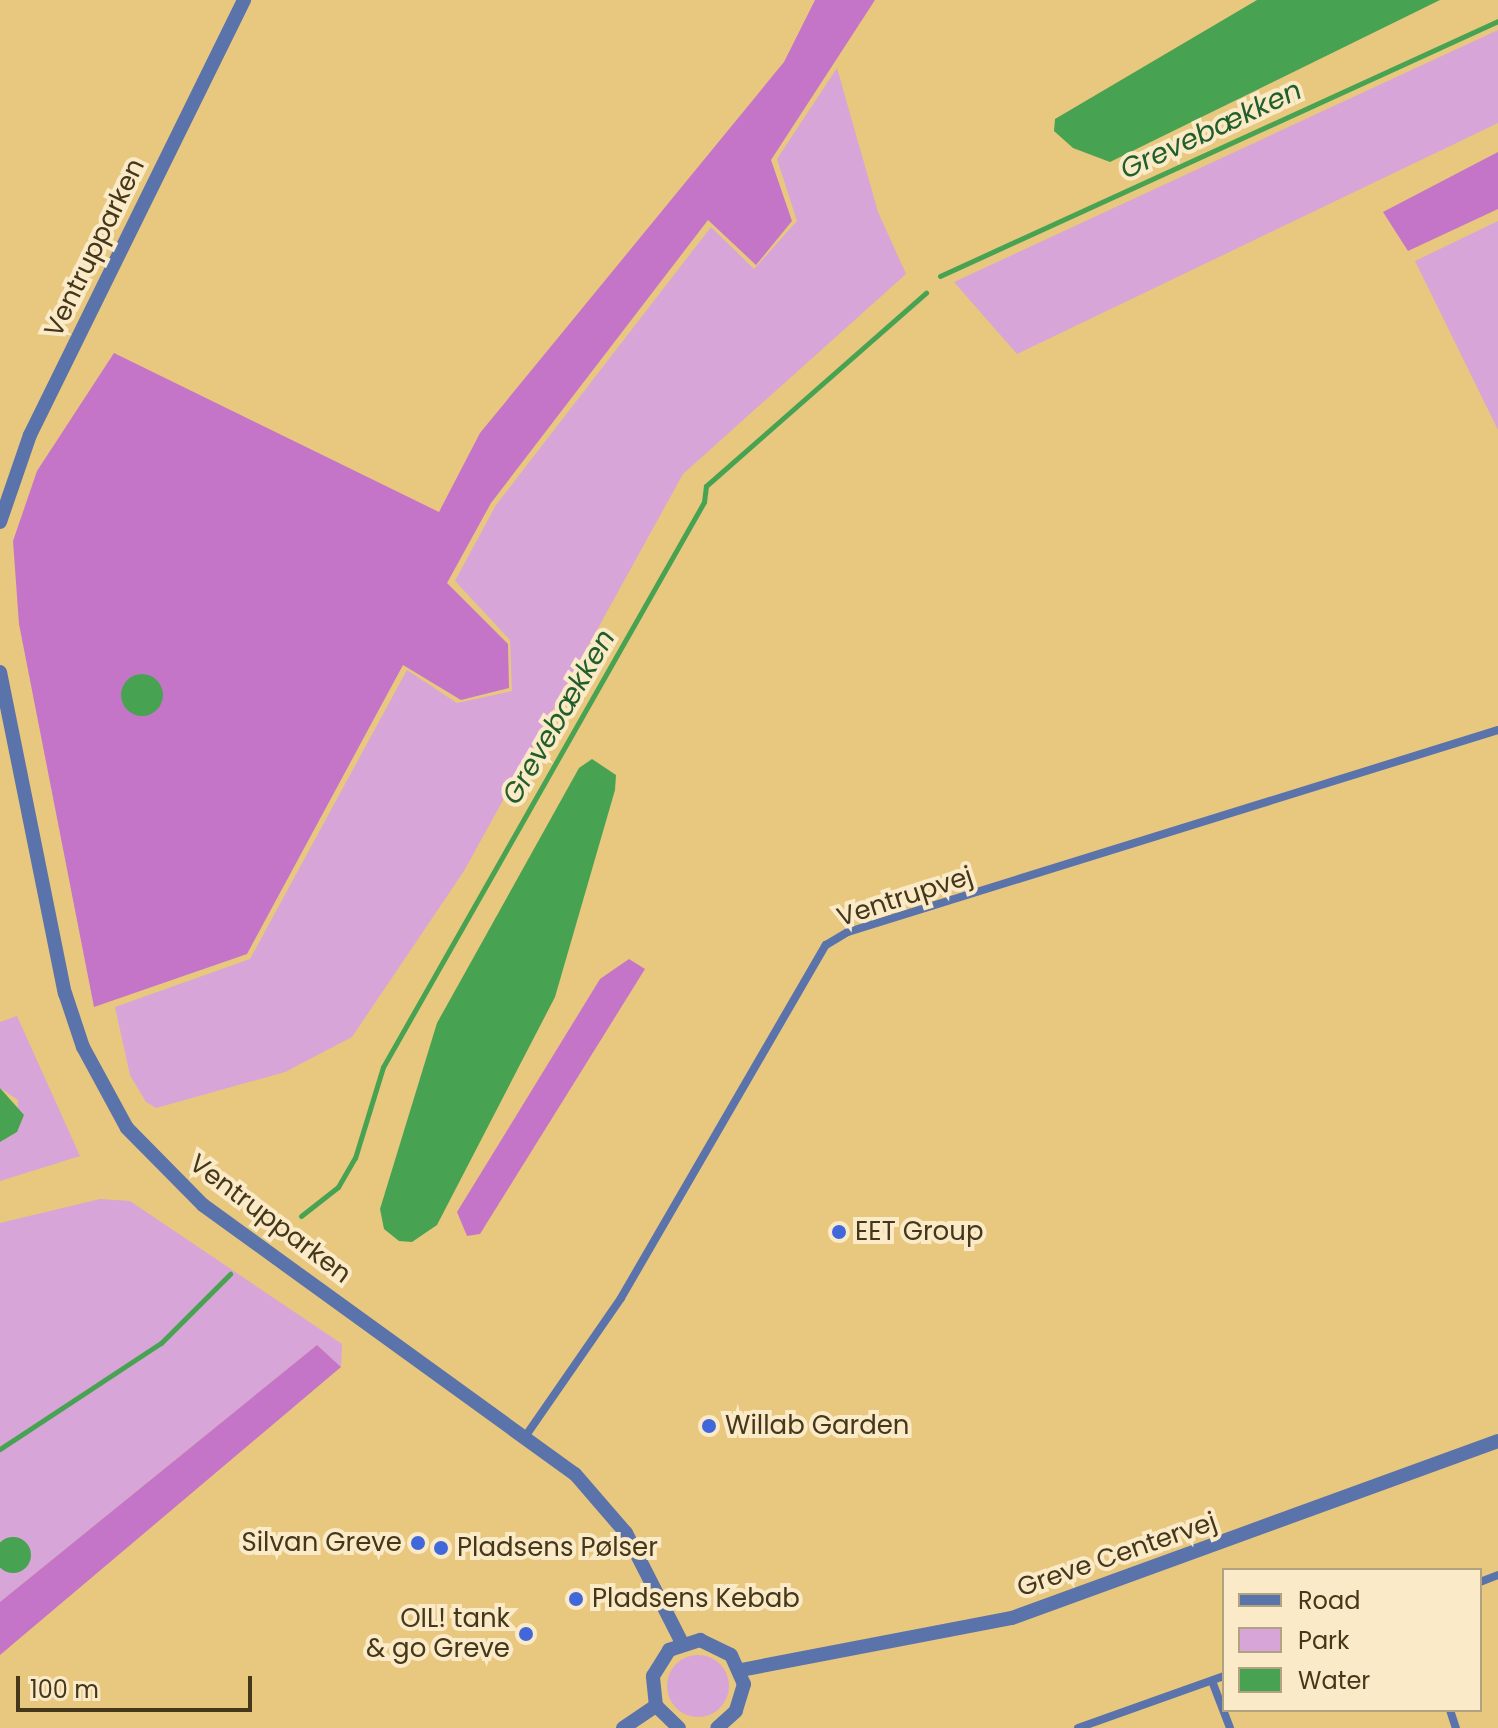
<!DOCTYPE html>
<html>
<head>
<meta charset="utf-8">
<style>
	body { margin:0 }
	#map { position:relative; width:1498px; height:1728px; overflow:hidden; background:#e8c77f; font-family:Poppins,sans-serif }
	div>[style] { position:absolute }
	.green>* { inset:0; background:#d8a5d8 }
	.round { border-radius:50% }
	.forest>* { inset:0; background:#c575c7 }
	.water>* { inset:0; background:#47a352 }
	.stream>* { height:5px; margin:-2.5px; padding:0 2.5px; transform-origin:2.5px; border-radius:2.5px; background:#47a352 }
	.minor>* { height:8px; margin:-4px; padding:0 4px; transform-origin:4px; border-radius:4px; background:#5b73ab }
	.tertiary>* { height:14px; margin:-7px; padding:0 7px; transform-origin:7px; border-radius:7px; background:#5b73ab }
	.dots>* { width:22px; height:22px; translate:-50% -50%; box-sizing:border-box; border:4px solid #fbeac7; border-radius:50% }
	span { translate:-50% -50%; white-space:nowrap; text-align:center; line-height:1.15; -webkit-text-stroke:8px #fbeac7; paint-order:stroke }
	.street-label { font-size:26px; color:#453719 }
	.poi-label { font-size:26px; color:#453719 }
	.left { translate:0 -50%; text-align:left }
	.right { translate:-100% -50%; text-align:right }
	.water-label { font-size:28px; color:#215f2a; font-style:italic }
	.legend { position:absolute; left:1222px; top:1568px; width:260px; height:144px; box-sizing:border-box; background:#fbeac7; border:2px solid #b2a281; margin:0; padding:10px 14px; list-style:none; font-size:24px; color:#453719 }
	.legend li { display:flex; align-items:center; gap:16px; height:40px }
	.legend b { width:40px; border:2px solid #b2a281 }
	.scale { position:absolute; left:16px; top:1676px; width:236px; height:36px; box-sizing:border-box; border:4px solid #453719; border-top:0; padding-left:10px; font-size:24px; line-height:28px; white-space:nowrap; color:#453719; -webkit-text-stroke:6px #fbeac7; paint-order:stroke }
</style>
</head>
<body>
<div id="map">
	<div class="green">
		<i style="clip-path:polygon(1498px 30px,1498px 123px,1017px 354px,954px 282px)"></i>
		<i style="clip-path:polygon(837px 68px,878px 212px,906px 274px,683px 474px,464px 871px,352px 1037px,285px 1072px,156px 1108px,146px 1102px,130px 1075px,115px 1007px,250px 959px,407px 670px,457px 703px,512px 691px,510px 640px,455px 581px,496px 505px,711px 227px,754px 269px,797px 221px,777px 159px)"></i>
		<i style="clip-path:polygon(1498px 221px,1498px 430px,1415px 261px)"></i>
		<i style="clip-path:polygon(17px 1016px,80px 1156px,0 1181px,0 1142px,17px 1132px,18px 1100px,0 1088px,0 1022px)"></i>
		<i style="clip-path:polygon(100px 1199px,130px 1201px,342px 1344px,341px 1367px,317px 1345px,0 1602px,0 1223px)"></i>
		<i class="round" style="left:667px;top:1655px;width:62px;height:62px"></i>
	</div>
	<div class="forest">
		<i style="clip-path:polygon(815px 0,875px 0,771px 160px,792px 221px,756px 265px,708px 220px,491px 503px,447px 583px,508px 644px,509px 688px,461px 700px,403px 665px,247px 954px,94px 1007px,19px 624px,13px 541px,37px 471px,114px 353px,439px 512px,480px 433px,784px 62px)"></i>
		<i style="clip-path:polygon(1498px 152px,1498px 209px,1408px 251px,1383px 212px)"></i>
		<i style="clip-path:polygon(629px 959px,645px 969px,480px 1234px,467px 1236px,457px 1212px,600px 979px)"></i>
		<i style="clip-path:polygon(317px 1345px,341px 1367px,0 1655px,0 1602px)"></i>
	</div>
	<div class="water">
		<i style="clip-path:polygon(1257px 0,1440px 0,1110px 162px,1073px 148px,1054px 131px,1055px 119px)"></i>
		<i class="round" style="left:121px;top:674px;width:42px;height:42px"></i>
		<i style="clip-path:polygon(592px 759px,616px 775px,615px 790px,555px 997px,437px 1225px,412px 1242px,399px 1241px,384px 1229px,380px 1209px,437px 1023px,579px 768px)"></i>
		<i style="clip-path:polygon(0 1088px,24px 1115px,17px 1132px,0 1142px)"></i>
		<i class="round" style="left:-5px;top:1537px;width:36px;height:36px"></i>
	</div>
	<div class="stream">
		<i style="left:940px;top:276px;width:614px;rotate:-24.56deg"></i>
		<i style="left:301px;top:1216px;width:47px;rotate:-38.1deg"></i>
		<i style="left:338px;top:1187px;width:34px;rotate:-60deg"></i>
		<i style="left:355px;top:1158px;width:95px;rotate:-72.9deg"></i>
		<i style="left:383px;top:1067px;width:650px;rotate:-60.4deg"></i>
		<i style="left:704px;top:502px;width:16px;rotate:-83deg"></i>
		<i style="left:706px;top:486px;width:293px;rotate:-41.3deg"></i>
		<i style="left:0;top:1449px;width:193px;rotate:-33.4deg"></i>
		<i style="left:161px;top:1343px;width:98px;rotate:-45deg"></i>
	</div>
	<div class="minor">
		<i style="left:527px;top:1434px;width:165px;rotate:-55.3deg"></i>
		<i style="left:621px;top:1298px;width:408px;rotate:-59.9deg"></i>
		<i style="left:826px;top:945px;width:26px;rotate:-31deg"></i>
		<i style="left:848px;top:932px;width:681px;rotate:-17.26deg"></i>
		<i style="left:1480px;top:1582px;width:19px;rotate:-21deg"></i>
		<i style="left:1212px;top:1681px;width:50px;rotate:69deg"></i>
		<i style="left:1450px;top:1710px;width:19px;rotate:72deg"></i>
		<i style="left:1078px;top:1728px;width:155px;rotate:-19.6deg"></i>
	</div>
	<div class="tertiary">
		<i style="left:0;top:522px;width:92px;rotate:-71deg"></i>
		<i style="left:30px;top:435px;width:485px;rotate:-63.8deg"></i>
		<i style="left:0;top:672px;width:328px;rotate:78.6deg"></i>
		<i style="left:65px;top:993px;width:57px;rotate:71.6deg"></i>
		<i style="left:83px;top:1047px;width:92px;rotate:61.5deg"></i>
		<i style="left:127px;top:1128px;width:108px;rotate:45.4deg"></i>
		<i style="left:203px;top:1205px;width:459px;rotate:35.9deg"></i>
		<i style="left:575px;top:1474px;width:78px;rotate:49.2deg"></i>
		<i style="left:626px;top:1533px;width:123px;rotate:63deg"></i>
		<i style="left:741px;top:1670px;width:276px;rotate:-10.9deg"></i>
		<i style="left:1012px;top:1618px;width:517px;rotate:-20.01deg"></i>
		<i style="left:623px;top:1728px;width:40px;rotate:-34deg"></i>
		<i style="left:679px;top:1728px;width:32px;rotate:-136deg"></i>
		<i style="left:656px;top:1706px;width:30px;rotate:-96deg"></i>
		<i style="left:653px;top:1676px;width:31px;rotate:-58deg"></i>
		<i style="left:669px;top:1650px;width:33px;rotate:-18deg"></i>
		<i style="left:700px;top:1640px;width:34px;rotate:26deg"></i>
		<i style="left:731px;top:1655px;width:32px;rotate:66deg"></i>
		<i style="left:744px;top:1684px;width:28px;rotate:107deg"></i>
		<i style="left:736px;top:1711px;width:25px;rotate:138deg"></i>
	</div>
	<div class="dots">
		<i style="left:839px;top:1232px;background:#4068da"></i>
		<i style="left:709px;top:1426px;background:#4068da"></i>
		<i style="left:418px;top:1543px;background:#4068da"></i>
		<i style="left:441px;top:1548px;background:#4068da"></i>
		<i style="left:576px;top:1599px;background:#4068da"></i>
		<i style="left:526px;top:1634px;background:#4068da"></i>
	</div>
	<div class="street-label">
		<span style="left:95px;top:248px;rotate:-64deg">Ventrupparken</span>
		<span style="left:905px;top:897px;rotate:-18deg">Ventrupvej</span>
		<span style="left:270px;top:1219px;rotate:37deg">Ventrupparken</span>
		<span style="left:1117px;top:1555px;rotate:-19deg">Greve Centervej</span>
	</div>
	<div class="poi-label">
		<span class="left" style="left:855px;top:1232px">EET Group</span>
		<span class="left" style="left:725px;top:1426px">Willab Garden</span>
		<span class="right" style="left:402px;top:1543px">Silvan Greve</span>
		<span class="left" style="left:457px;top:1548px">Pladsens Pølser</span>
		<span class="left" style="left:592px;top:1599px">Pladsens Kebab</span>
		<span class="right" style="left:510px;top:1634px">OIL! tank<br>&amp; go Greve</span>
	</div>
	<div class="water-label">
		<span style="left:1211px;top:130px;rotate:-25deg">Grevebækken</span>
		<span style="left:559px;top:717px;rotate:-60deg">Grevebækken</span>
	</div>
	<ul class="legend">
	<li><b style="height:10px;background:#5b73ab"></b>Road</li>
	<li><b style="height:22px;background:#d8a5d8"></b>Park</li>
	<li><b style="height:22px;background:#47a352"></b>Water</li>
	</ul>
	<div class="scale">100 m</div>
</div>
</body>
</html>
